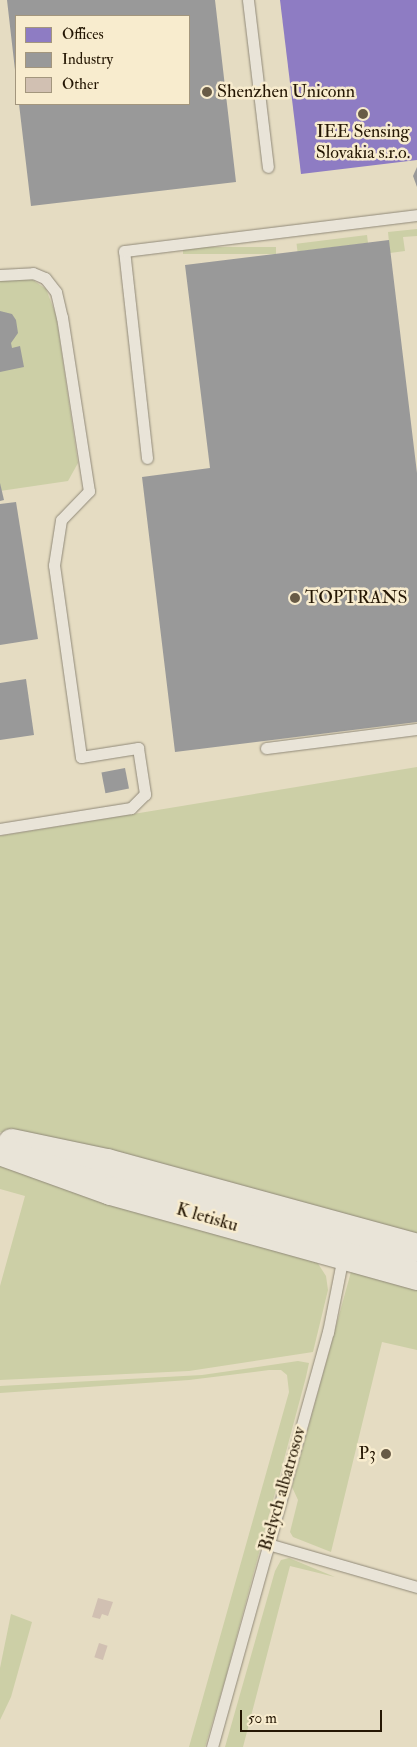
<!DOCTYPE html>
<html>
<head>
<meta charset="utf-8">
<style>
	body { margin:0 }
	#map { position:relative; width:417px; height:1747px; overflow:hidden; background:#e5dcc2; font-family:"IM FELL Double Pica",serif }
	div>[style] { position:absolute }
	.green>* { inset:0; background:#cccfa6; transform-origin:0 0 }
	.offices>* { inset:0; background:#8e7cc3 }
	.industry>* { inset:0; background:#999; transform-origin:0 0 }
	.building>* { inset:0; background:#d1c0b2; transform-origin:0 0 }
	.roads { filter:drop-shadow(0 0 1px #908978) drop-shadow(0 0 1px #908978) }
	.service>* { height:11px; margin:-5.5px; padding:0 5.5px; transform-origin:5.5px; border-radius:5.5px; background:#e9e4d8 }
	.tertiary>* { height:28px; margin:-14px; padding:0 14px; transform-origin:14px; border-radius:14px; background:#e9e4d8 }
	.dots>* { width:14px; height:14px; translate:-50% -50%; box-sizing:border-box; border:2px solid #f8ecce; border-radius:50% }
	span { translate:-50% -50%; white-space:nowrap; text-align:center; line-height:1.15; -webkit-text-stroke:5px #f8ecce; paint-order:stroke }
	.poi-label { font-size:18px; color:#241603 }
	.left { translate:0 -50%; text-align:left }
	.right { translate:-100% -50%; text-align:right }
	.street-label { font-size:18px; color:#241603 }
	.legend { position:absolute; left:15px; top:15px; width:175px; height:90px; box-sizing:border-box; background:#f8ecce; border:1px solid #a3967d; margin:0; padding:6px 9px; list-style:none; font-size:15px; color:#241603 }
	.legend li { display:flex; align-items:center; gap:10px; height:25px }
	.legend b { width:25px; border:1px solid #a3967d }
	.scale { position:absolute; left:240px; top:1710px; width:142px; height:22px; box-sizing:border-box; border:2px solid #241603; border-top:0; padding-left:6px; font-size:15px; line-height:18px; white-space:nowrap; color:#241603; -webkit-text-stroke:4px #f8ecce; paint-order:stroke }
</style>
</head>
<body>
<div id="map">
	<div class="green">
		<i style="clip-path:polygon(417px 229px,417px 236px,403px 237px,405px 251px,390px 253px,388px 232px)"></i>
		<i style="left:367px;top:235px;width:8px;height:71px;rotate:83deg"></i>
		<i style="left:276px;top:247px;width:7px;height:93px;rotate:90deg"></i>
		<i style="clip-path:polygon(30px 278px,46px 289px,56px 315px,78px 463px,68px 481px,0 491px,0 279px)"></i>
		<i style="clip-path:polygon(417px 767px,417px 1240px,86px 1148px,0 1132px,0 836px)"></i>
		<i style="clip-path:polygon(0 1162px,315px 1259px,326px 1276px,328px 1290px,313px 1352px,189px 1371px,0 1380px,0 1286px,25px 1196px,0 1189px)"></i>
		<i style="clip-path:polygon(352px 1268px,417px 1286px,417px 1350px,382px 1342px,331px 1552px,293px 1537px,290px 1532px,298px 1500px,292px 1487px)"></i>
		<i style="clip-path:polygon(298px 1361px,309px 1363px,306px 1377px,225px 1680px,205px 1747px,189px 1747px,289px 1392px,287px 1375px,281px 1370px,269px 1370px,189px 1380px,0 1393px,0 1386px,202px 1375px)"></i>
		<i style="clip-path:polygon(289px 1558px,335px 1577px,290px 1566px,243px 1747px,225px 1747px,275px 1571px,281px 1560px)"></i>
		<i style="clip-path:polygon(11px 1614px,32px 1622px,11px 1697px,0 1720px,0 1668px)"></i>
	</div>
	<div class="offices">
		<i style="clip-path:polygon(280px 0,417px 0,417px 160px,301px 174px)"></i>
	</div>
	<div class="industry">
		<i style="clip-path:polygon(7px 0,215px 0,236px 182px,31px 206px,19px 104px,189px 104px,189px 16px,16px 16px,15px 70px)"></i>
		<i style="clip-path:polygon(417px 167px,417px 187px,413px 176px)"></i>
		<i style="clip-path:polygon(389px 240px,417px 473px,417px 722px,175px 752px,142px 477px,210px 468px,185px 265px)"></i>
		<i style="clip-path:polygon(0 311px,12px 314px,16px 320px,18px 333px,11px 343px,12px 348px,20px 346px,24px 367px,0 372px)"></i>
		<i style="clip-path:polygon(0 483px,4px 500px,0 501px)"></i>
		<i style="clip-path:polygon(16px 502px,38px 639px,0 645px,0 504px)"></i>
		<i style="clip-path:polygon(26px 679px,34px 735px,0 740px,0 683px)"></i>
		<i style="left:125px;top:768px;width:21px;height:24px;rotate:79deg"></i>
	</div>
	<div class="building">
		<i style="clip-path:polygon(98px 1598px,113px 1602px,108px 1616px,102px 1614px,100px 1619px,92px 1617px)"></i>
		<i style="left:99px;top:1643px;width:9px;height:15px;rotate:18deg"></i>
	</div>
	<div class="roads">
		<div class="service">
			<i style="left:248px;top:0;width:168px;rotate:83.2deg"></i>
			<i style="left:0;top:275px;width:33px;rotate:-3deg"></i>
			<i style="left:33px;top:273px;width:13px;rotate:23deg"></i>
			<i style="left:45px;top:278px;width:18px;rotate:52deg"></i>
			<i style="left:56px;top:292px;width:26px;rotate:77deg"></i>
			<i style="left:62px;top:317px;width:176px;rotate:81.2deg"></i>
			<i style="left:89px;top:491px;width:40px;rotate:134deg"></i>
			<i style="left:61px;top:520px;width:46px;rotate:98.8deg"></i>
			<i style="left:54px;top:565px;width:194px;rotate:82deg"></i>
			<i style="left:81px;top:757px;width:58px;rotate:-9deg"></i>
			<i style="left:138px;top:748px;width:47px;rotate:81.3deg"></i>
			<i style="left:145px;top:794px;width:20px;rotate:135deg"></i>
			<i style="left:131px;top:808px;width:133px;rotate:170.9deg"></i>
			<i style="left:147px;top:458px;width:208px;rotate:-96.3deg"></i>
			<i style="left:124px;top:251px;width:295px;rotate:-7deg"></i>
			<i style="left:266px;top:748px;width:152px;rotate:-7.2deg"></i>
			<i style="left:268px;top:1544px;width:155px;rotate:16.1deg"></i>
			<i style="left:212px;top:1747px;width:431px;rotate:-74.4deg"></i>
			<i style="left:328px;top:1332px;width:77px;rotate:-78.8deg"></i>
		</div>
		<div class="tertiary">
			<i style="left:12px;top:1143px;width:97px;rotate:11.9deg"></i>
			<i style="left:107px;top:1163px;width:321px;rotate:15.3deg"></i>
			<i style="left:0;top:1151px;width:118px;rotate:19.8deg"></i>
			<i style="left:111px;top:1191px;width:318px;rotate:15.5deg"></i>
		</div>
	</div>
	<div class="dots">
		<i style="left:207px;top:92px;background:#685b46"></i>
		<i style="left:363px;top:114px;background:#685b46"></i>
		<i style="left:295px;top:598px;background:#685b46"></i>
		<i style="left:386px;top:1454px;background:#685b46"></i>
	</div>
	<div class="poi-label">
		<span class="left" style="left:217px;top:92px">Shenzhen Uniconn</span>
		<span style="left:363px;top:143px">IEE Sensing<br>Slovakia s.r.o.</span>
		<span class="left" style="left:305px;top:598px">TOPTRANS</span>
		<span class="right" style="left:376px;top:1454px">P3</span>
	</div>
	<div class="street-label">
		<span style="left:207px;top:1218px;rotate:16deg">K letisku</span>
		<span style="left:283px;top:1489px;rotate:-74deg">Bielych albatrosov</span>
	</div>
	<ul class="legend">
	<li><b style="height:14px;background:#8e7cc3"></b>Offices</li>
	<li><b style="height:14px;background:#999"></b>Industry</li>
	<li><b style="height:14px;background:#d1c0b2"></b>Other</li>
	</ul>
	<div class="scale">50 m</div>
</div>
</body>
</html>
